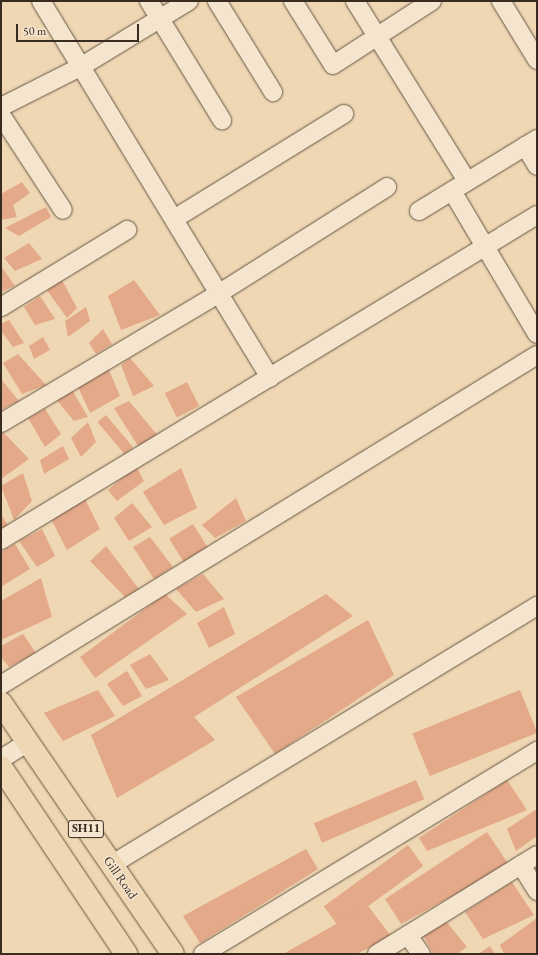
<!DOCTYPE html>
<html>
<head>
<meta charset="utf-8">
<style>
	body { margin:0 }
	#map { position:relative; width:538px; height:955px; overflow:hidden; background:#efd7b3; font-family:"EB Garamond",serif }
	div>[style] { position:absolute }
	.building>* { inset:0; background:#e3a989; transform-origin:0 0 }
	.roads { filter:drop-shadow(0 0 1px #665645) drop-shadow(0 0 1px #665645) }
	.minor>* { height:18px; margin:-9px; padding:0 9px; transform-origin:9px; border-radius:9px; background:#f5e5ce }
	.primary>* { height:22px; margin:-11px; padding:0 11px; transform-origin:11px; border-radius:11px; background:#efd7b3 }
	span { translate:-50% -50%; white-space:nowrap; text-align:center; line-height:1.15; -webkit-text-stroke:3px #f5e5ce; paint-order:stroke }
	.shield-label span { padding:1px 3px; background:#f5e5ce; border:1px solid; border-radius:3px; -webkit-text-stroke-width:0 }
	.shield-label { font-size:12px; color:#382b20; font-weight:700 }
	.street-label { font-size:13px; color:#382b20 }
	.frame { position:absolute; inset:0; border:2px solid #382b20; pointer-events:none }
	.scale { position:absolute; left:16px; top:24px; width:123px; height:18px; box-sizing:border-box; border:2px solid #382b20; border-top:0; padding-left:5px; font-size:12px; line-height:14px; white-space:nowrap; color:#382b20; -webkit-text-stroke:3px #f5e5ce; paint-order:stroke }
</style>
</head>
<body>
<div id="map">
	<div class="building">
		<i style="clip-path:polygon(22px 182px,30px 193px,13px 205px,17px 217px,1px 220px,1px 194px)"></i>
		<i style="clip-path:polygon(46px 207px,51px 217px,19px 236px,5px 228px)"></i>
		<i style="clip-path:polygon(29px 243px,42px 259px,15px 271px,4px 258px)"></i>
		<i style="clip-path:polygon(1px 266px,15px 286px,1px 292px)"></i>
		<i style="clip-path:polygon(62px 280px,77px 308px,67px 318px,46px 289px)"></i>
		<i style="clip-path:polygon(134px 280px,160px 315px,121px 330px,108px 296px)"></i>
		<i style="clip-path:polygon(40px 296px,55px 319px,35px 325px,24px 307px)"></i>
		<i style="clip-path:polygon(86px 307px,90px 321px,68px 337px,65px 321px)"></i>
		<i style="clip-path:polygon(9px 320px,24px 343px,13px 347px,1px 331px,1px 324px)"></i>
		<i style="clip-path:polygon(103px 329px,112px 344px,96px 354px,89px 343px)"></i>
		<i style="clip-path:polygon(43px 337px,50px 350px,34px 359px,29px 346px)"></i>
		<i style="clip-path:polygon(18px 354px,46px 385px,22px 394px,3px 363px)"></i>
		<i style="clip-path:polygon(130px 358px,154px 386px,133px 396px,121px 365px)"></i>
		<i style="clip-path:polygon(108px 368px,120px 396px,90px 413px,78px 387px)"></i>
		<i style="clip-path:polygon(1px 379px,19px 401px,1px 410px)"></i>
		<i style="left:187px;top:382px;width:27px;height:25px;rotate:63deg"></i>
		<i style="clip-path:polygon(72px 390px,88px 417px,74px 421px,54px 397px)"></i>
		<i style="clip-path:polygon(129px 401px,159px 437px,138px 446px,114px 408px)"></i>
		<i style="clip-path:polygon(45px 409px,61px 434px,45px 447px,28px 418px)"></i>
		<i style="left:106px;top:415px;width:42px;height:11px;rotate:50deg"></i>
		<i style="clip-path:polygon(88px 422px,96px 442px,81px 457px,71px 438px)"></i>
		<i style="clip-path:polygon(3px 432px,29px 459px,1px 479px,1px 434px)"></i>
		<i style="clip-path:polygon(63px 446px,69px 459px,44px 474px,40px 460px)"></i>
		<i style="clip-path:polygon(136px 466px,144px 481px,117px 501px,108px 490px)"></i>
		<i style="clip-path:polygon(181px 468px,197px 508px,164px 525px,143px 492px)"></i>
		<i style="clip-path:polygon(23px 473px,32px 501px,14px 520px,1px 486px)"></i>
		<i style="clip-path:polygon(236px 498px,246px 521px,215px 538px,202px 525px)"></i>
		<i style="clip-path:polygon(85px 499px,100px 529px,67px 550px,51px 519px)"></i>
		<i style="clip-path:polygon(132px 503px,152px 527px,129px 541px,114px 518px)"></i>
		<i style="clip-path:polygon(1px 514px,9px 527px,1px 529px)"></i>
		<i style="left:193px;top:524px;width:28px;height:28px;rotate:58deg"></i>
		<i style="clip-path:polygon(42px 529px,55px 556px,37px 567px,19px 541px)"></i>
		<i style="clip-path:polygon(150px 537px,173px 567px,154px 579px,133px 547px)"></i>
		<i style="clip-path:polygon(15px 544px,30px 569px,1px 587px,1px 552px)"></i>
		<i style="clip-path:polygon(106px 546px,139px 589px,125px 597px,90px 561px)"></i>
		<i style="clip-path:polygon(203px 574px,224px 599px,196px 612px,176px 589px)"></i>
		<i style="clip-path:polygon(41px 578px,52px 617px,1px 640px,1px 601px)"></i>
		<i style="clip-path:polygon(165px 594px,187px 614px,95px 678px,80px 657px)"></i>
		<i style="clip-path:polygon(326px 594px,353px 616px,194px 717px,215px 740px,117px 798px,91px 735px)"></i>
		<i style="clip-path:polygon(224px 607px,235px 634px,209px 648px,197px 623px)"></i>
		<i style="clip-path:polygon(368px 620px,394px 675px,275px 754px,236px 697px)"></i>
		<i style="clip-path:polygon(23px 634px,36px 653px,9px 667px,1px 657px,1px 646px)"></i>
		<i style="clip-path:polygon(150px 654px,169px 680px,146px 689px,130px 665px)"></i>
		<i style="clip-path:polygon(127px 671px,142px 696px,123px 706px,107px 684px)"></i>
		<i style="clip-path:polygon(98px 690px,115px 716px,63px 741px,44px 713px)"></i>
		<i style="left:520px;top:690px;width:46px;height:116px;rotate:68deg"></i>
		<i style="left:416px;top:780px;width:21px;height:111px;rotate:67deg"></i>
		<i style="clip-path:polygon(507px 780px,527px 810px,427px 851px,419px 838px)"></i>
		<i style="clip-path:polygon(537px 809px,537px 836px,516px 851px,507px 829px)"></i>
		<i style="clip-path:polygon(487px 832px,509px 865px,401px 924px,385px 899px)"></i>
		<i style="left:408px;top:845px;width:26px;height:104px;rotate:54deg"></i>
		<i style="clip-path:polygon(306px 849px,318px 869px,200px 943px,183px 916px)"></i>
		<i style="clip-path:polygon(512px 882px,534px 915px,483px 939px,465px 912px)"></i>
		<i style="clip-path:polygon(368px 906px,391px 936px,357px 954px,283px 954px)"></i>
		<i style="clip-path:polygon(537px 918px,537px 954px,504px 954px,500px 945px)"></i>
		<i style="clip-path:polygon(445px 920px,467px 947px,457px 954px,433px 954px,423px 935px)"></i>
		<i style="clip-path:polygon(490px 946px,495px 954px,478px 954px)"></i>
	</div>
	<div class="roads">
		<div class="minor">
			<i style="left:41px;top:1px;width:441px;rotate:58.7deg"></i>
			<i style="left:149px;top:1px;width:140px;rotate:58.5deg"></i>
			<i style="left:217px;top:1px;width:107px;rotate:58.4deg"></i>
			<i style="left:293px;top:1px;width:75px;rotate:58deg"></i>
			<i style="left:333px;top:65px;width:118px;rotate:-32.9deg"></i>
			<i style="left:355px;top:1px;width:212px;rotate:58.1deg"></i>
			<i style="left:501px;top:1px;width:69px;rotate:58.6deg"></i>
			<i style="left:1px;top:107px;width:91px;rotate:-26.8deg"></i>
			<i style="left:82px;top:66px;width:125px;rotate:-31.3deg"></i>
			<i style="left:1px;top:115px;width:113px;rotate:56.9deg"></i>
			<i style="left:525px;top:146px;width:23px;rotate:59deg"></i>
			<i style="left:452px;top:191px;width:166px;rotate:59.3deg"></i>
			<i style="left:419px;top:211px;width:138px;rotate:-31.4deg"></i>
			<i style="left:174px;top:219px;width:200px;rotate:-31.7deg"></i>
			<i style="left:1px;top:307px;width:148px;rotate:-31.4deg"></i>
			<i style="left:1px;top:423px;width:252px;rotate:-30.7deg"></i>
			<i style="left:218px;top:294px;width:200px;rotate:-32.3deg"></i>
			<i style="left:1px;top:540px;width:627px;rotate:-31.23deg"></i>
			<i style="left:1px;top:685px;width:629px;rotate:-31.62deg"></i>
			<i style="left:1px;top:759px;width:32px;rotate:-32deg"></i>
			<i style="left:111px;top:865px;width:499px;rotate:-31.3deg"></i>
			<i style="left:521px;top:865px;width:31px;rotate:58deg"></i>
			<i style="left:408px;top:935px;width:23px;rotate:56deg"></i>
			<i style="left:203px;top:954px;width:391px;rotate:-31.3deg"></i>
			<i style="left:377px;top:954px;width:188px;rotate:-31.7deg"></i>
		</div>
		<div class="primary">
			<i style="left:1px;top:703px;width:304px;rotate:55.6deg"></i>
			<i style="left:1px;top:767px;width:225px;rotate:56.2deg"></i>
		</div>
	</div>
	<div class="shield-label">
		<span style="left:86px;top:829px">SH11</span>
	</div>
	<div class="street-label">
		<span style="left:120px;top:878px;rotate:55deg">Gill Road</span>
	</div>
	<div class="frame"></div>
	<div class="scale">50 m</div>
</div>
</body>
</html>
